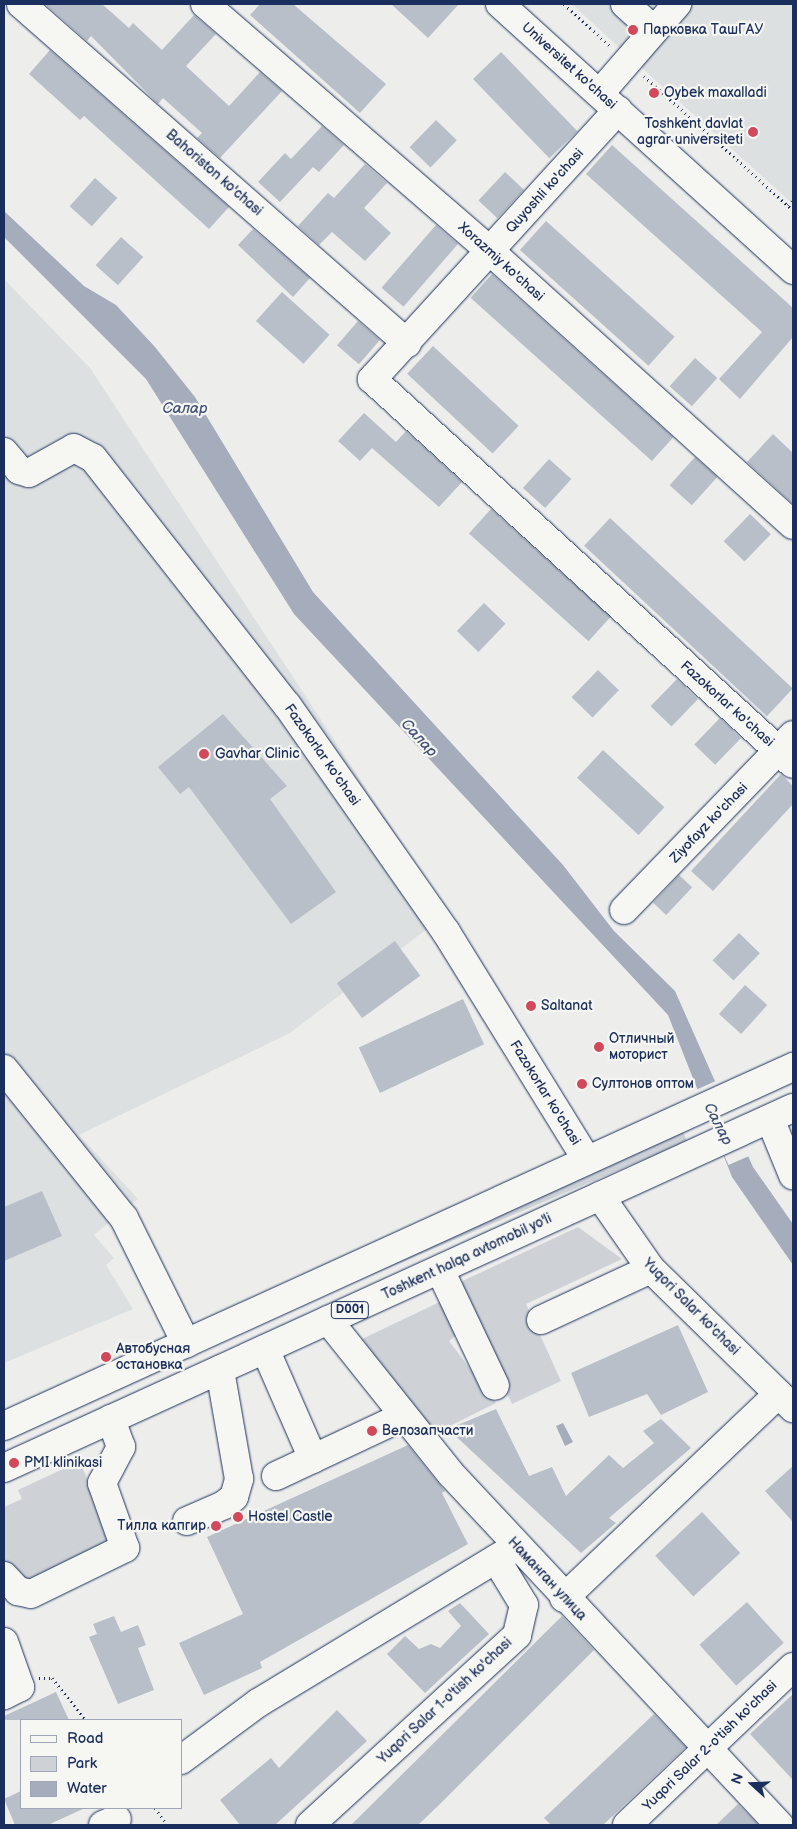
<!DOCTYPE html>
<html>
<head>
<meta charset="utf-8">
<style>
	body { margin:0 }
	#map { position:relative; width:797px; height:1829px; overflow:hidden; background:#edeeec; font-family:"Balsamiq Sans",sans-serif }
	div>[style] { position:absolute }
	.built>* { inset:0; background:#dde0e1 }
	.green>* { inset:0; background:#ced2d7; transform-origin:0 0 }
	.water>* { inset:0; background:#a5acbc }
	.pier>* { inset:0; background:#edeeec; transform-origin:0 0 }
	.building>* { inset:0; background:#b9bfc8; transform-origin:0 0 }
	.path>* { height:3px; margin-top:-1.5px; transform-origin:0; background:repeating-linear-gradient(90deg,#1b2f5e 0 1px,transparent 0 5px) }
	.roads { filter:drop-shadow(0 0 1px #1b2f5e) drop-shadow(0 0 1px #1b2f5e) }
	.minor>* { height:28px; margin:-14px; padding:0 14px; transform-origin:14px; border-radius:14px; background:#f6f6f2 }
	.major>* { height:28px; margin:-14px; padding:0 14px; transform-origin:14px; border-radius:14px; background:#f6f6f2 }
	.highway>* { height:28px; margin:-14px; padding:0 14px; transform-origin:14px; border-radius:14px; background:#f6f6f2 }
	.dots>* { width:14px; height:14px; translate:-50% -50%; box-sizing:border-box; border:2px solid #f6f6f2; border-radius:50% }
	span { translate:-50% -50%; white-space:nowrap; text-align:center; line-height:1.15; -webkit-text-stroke:4.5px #f6f6f2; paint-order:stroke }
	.shield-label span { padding:1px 4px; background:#f6f6f2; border:1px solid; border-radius:4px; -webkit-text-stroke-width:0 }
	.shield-label { font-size:12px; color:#1b2f5e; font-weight:700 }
	.poi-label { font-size:14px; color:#1b2f5e }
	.left { translate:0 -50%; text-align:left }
	.right { translate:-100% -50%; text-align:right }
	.street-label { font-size:14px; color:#1b2f5e }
	.water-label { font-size:15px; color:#44547a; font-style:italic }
	.frame { position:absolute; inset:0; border:5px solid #1b2f5e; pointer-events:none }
	.legend { position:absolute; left:20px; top:1719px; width:162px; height:90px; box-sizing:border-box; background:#f6f6f2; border:1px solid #9ea6b7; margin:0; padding:6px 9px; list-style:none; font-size:15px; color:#1b2f5e }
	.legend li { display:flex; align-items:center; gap:10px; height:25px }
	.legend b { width:25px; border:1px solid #9ea6b7 }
	.north { position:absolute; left:727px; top:1759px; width:50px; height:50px; -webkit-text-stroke:4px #f6f6f2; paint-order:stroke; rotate:290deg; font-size:14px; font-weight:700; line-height:20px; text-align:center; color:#1b2f5e }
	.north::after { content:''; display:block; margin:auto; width:18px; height:22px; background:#1b2f5e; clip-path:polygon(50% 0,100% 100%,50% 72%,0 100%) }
</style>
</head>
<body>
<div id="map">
	<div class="built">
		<i style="clip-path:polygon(572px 4px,793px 4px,793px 204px,634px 61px)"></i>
		<i style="clip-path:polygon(4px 279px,90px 368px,448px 913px,290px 1033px,79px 1135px,138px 1199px,94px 1235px,114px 1258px,106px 1265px,133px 1309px,4px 1363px)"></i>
	</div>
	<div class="green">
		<i style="left:682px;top:1129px;width:13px;height:745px;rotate:67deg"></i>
		<i style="clip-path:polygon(578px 1227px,622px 1259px,526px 1304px,561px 1381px,512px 1404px,456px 1284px)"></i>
		<i style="clip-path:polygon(448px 1298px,463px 1330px,449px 1341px,496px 1403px,436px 1433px,362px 1339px)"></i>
		<i style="clip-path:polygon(80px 1461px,114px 1546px,30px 1586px,4px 1566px,4px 1507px,22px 1499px,18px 1490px)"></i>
	</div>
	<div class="water">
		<i style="clip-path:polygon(4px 211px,84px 286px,116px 305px,155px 347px,195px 397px,313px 592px,563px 865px,614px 931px,675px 991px,753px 1167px,793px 1224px,793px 1265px,732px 1177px,668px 1015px,294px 614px,146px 379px,4px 237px)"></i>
		<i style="clip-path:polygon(563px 1423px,573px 1442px,565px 1446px,556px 1426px)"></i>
	</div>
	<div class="pier">
		<i style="left:718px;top:1080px;width:82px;height:25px;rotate:66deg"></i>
	</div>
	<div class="building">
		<i style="clip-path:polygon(45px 4px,102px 4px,129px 28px,133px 23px,162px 50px,194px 15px,216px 34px,186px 66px,229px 106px,260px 72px,282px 91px,220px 158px,197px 138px,202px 133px,163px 98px,158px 104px,91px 36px,87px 41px)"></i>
		<i style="clip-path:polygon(260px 4px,293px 4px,386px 84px,360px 113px,250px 15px)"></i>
		<i style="clip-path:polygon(391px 4px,459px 4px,428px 38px)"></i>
		<i style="clip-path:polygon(50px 50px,229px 207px,209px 229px,84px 116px,80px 120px,29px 74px)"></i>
		<i style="left:501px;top:52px;width:110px;height:39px;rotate:46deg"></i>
		<i style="left:436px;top:120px;width:29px;height:38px;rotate:44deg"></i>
		<i style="clip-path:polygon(322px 126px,344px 145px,319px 172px,313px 167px,280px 202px,258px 182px,285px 153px,291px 159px)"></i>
		<i style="clip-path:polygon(612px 145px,793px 308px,793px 337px,740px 399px,719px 379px,762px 332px,586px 174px)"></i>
		<i style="clip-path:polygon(365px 164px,387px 183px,364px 208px,391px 233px,365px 261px,332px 232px,319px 245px,298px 226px,328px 193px,334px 198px)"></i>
		<i style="left:505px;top:172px;width:26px;height:39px;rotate:43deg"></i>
		<i style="left:95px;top:178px;width:30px;height:38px;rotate:42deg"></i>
		<i style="left:546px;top:221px;width:173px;height:39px;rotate:42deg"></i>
		<i style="left:436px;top:225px;width:29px;height:83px;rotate:41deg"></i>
		<i style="clip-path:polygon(253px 229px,310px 278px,293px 297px,238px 245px)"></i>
		<i style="left:121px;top:237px;width:30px;height:38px;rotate:42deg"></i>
		<i style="left:492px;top:274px;width:244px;height:32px;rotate:42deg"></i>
		<i style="left:282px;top:292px;width:64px;height:39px;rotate:42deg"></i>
		<i style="left:358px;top:321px;width:29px;height:32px;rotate:41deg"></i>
		<i style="left:433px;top:346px;width:117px;height:38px;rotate:43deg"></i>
		<i style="left:695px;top:358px;width:30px;height:38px;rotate:42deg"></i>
		<i style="clip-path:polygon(364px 413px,396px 442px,406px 431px,462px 482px,439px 507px,372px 448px,360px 461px,338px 441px)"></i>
		<i style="clip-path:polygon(773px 434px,793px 453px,793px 504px,747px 462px)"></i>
		<i style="left:695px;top:457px;width:30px;height:38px;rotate:42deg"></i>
		<i style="left:549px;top:459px;width:30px;height:39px;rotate:42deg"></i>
		<i style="left:491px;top:509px;width:161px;height:33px;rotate:42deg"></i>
		<i style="left:750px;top:514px;width:29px;height:38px;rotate:44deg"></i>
		<i style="left:610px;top:518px;width:250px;height:38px;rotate:43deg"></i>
		<i style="left:484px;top:603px;width:30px;height:39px;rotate:44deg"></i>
		<i style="left:598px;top:670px;width:29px;height:38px;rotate:44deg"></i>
		<i style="left:677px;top:679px;width:29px;height:38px;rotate:44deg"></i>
		<i style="clip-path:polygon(223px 714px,287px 786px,270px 799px,336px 892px,291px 924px,189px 787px,180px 794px,158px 767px)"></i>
		<i style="left:720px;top:718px;width:29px;height:37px;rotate:44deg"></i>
		<i style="left:603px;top:750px;width:84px;height:38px;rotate:43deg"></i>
		<i style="clip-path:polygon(781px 774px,793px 786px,793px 804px,713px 891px,691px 871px)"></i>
		<i style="left:679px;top:875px;width:18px;height:38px;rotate:43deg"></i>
		<i style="left:739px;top:933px;width:29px;height:38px;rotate:44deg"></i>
		<i style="left:395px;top:941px;width:43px;height:72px;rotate:54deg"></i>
		<i style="left:745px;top:985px;width:30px;height:39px;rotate:42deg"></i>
		<i style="left:463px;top:999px;width:50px;height:115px;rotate:65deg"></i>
		<i style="clip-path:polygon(42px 1191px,62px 1236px,4px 1261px,4px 1207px)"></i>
		<i style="clip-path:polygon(678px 1325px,708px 1392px,661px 1415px,647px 1394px,589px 1417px,571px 1373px)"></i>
		<i style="clip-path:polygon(496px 1409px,529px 1476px,552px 1467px,566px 1496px,609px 1455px,623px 1468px,654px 1443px,643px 1431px,661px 1419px,691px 1448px,609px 1518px,616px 1523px,581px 1553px,448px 1429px)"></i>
		<i style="clip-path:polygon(408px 1445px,445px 1491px,442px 1493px,468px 1544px,260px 1662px,262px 1668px,204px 1695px,179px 1643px,243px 1614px,207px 1537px)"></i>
		<i style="clip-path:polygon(793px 1466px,793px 1522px,765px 1491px)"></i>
		<i style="left:702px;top:1512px;width:56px;height:64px;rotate:47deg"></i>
		<i style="left:747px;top:1602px;width:55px;height:64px;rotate:48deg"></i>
		<i style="clip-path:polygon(460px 1603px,489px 1634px,425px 1693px,387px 1654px,405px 1636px,419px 1649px,431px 1644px,440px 1648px,461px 1626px,448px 1611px)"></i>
		<i style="clip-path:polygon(114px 1616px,121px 1632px,138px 1625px,146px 1645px,138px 1648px,154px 1690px,118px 1704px,89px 1637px,97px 1634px,93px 1624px)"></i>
		<i style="clip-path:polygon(562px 1616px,594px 1650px,441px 1803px,418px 1825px,351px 1825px)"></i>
		<i style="clip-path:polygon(56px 1692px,69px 1720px,4px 1720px,4px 1716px)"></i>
		<i style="clip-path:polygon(793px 1694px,793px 1780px,750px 1734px)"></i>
		<i style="clip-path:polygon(337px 1710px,367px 1741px,275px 1825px,240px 1825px,220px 1800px,271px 1758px,279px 1768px)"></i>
		<i style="clip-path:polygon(654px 1714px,686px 1747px,603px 1825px,551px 1825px,544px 1818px)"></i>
		<i style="clip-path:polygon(21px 1791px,21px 1808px,85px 1808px,48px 1825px,15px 1825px,4px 1799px)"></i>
		<i style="clip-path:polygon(738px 1804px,759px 1825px,716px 1825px)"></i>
	</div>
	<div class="path">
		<i style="left:564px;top:4px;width:64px;rotate:42.5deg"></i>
		<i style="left:644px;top:76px;width:200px;rotate:42deg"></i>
		<i style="left:788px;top:205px;width:7px;rotate:-45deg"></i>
		<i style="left:39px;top:1678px;width:13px"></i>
		<i style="left:52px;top:1678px;width:54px;rotate:51deg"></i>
		<i style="left:155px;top:1808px;width:21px;rotate:55deg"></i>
	</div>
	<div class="roads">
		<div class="minor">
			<i style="left:21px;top:4px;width:514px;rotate:41.29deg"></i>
			<i style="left:205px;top:4px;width:379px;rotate:40.9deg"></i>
			<i style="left:491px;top:252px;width:407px;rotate:42.1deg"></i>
			<i style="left:625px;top:4px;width:39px;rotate:42deg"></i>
			<i style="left:600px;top:93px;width:118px;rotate:-49.1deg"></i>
			<i style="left:618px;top:110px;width:365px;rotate:132.4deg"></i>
			<i style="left:372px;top:379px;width:570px;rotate:42.44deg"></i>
			<i style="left:4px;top:452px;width:23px;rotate:50deg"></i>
			<i style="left:19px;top:470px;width:10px;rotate:17deg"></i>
			<i style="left:29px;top:473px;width:51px;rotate:-29.1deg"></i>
			<i style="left:74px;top:448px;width:21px;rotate:28deg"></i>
			<i style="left:93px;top:458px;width:314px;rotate:51.9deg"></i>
			<i style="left:287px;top:705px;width:277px;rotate:55deg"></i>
			<i style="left:446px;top:932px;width:268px;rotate:58.3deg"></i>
			<i style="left:624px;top:910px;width:243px;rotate:-46deg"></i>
			<i style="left:4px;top:1069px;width:191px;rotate:51.2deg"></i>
			<i style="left:124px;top:1218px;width:140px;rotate:63.6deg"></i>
			<i style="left:770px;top:1119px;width:61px;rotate:67.7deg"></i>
			<i style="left:600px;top:1196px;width:89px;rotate:55.1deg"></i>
			<i style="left:651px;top:1269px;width:199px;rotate:44.4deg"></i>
			<i style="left:440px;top:1270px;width:128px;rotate:64.6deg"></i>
			<i style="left:328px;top:1320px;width:197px;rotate:51.4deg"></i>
			<i style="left:451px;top:1474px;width:481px;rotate:46.9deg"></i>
			<i style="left:541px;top:1320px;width:121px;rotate:-24.9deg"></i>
			<i style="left:265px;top:1349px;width:120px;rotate:66.4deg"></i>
			<i style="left:276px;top:1476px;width:141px;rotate:-25.1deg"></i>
			<i style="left:187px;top:1521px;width:40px;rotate:-23.4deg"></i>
			<i style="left:224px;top:1505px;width:13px;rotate:-39deg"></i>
			<i style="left:234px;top:1497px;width:19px;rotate:-74deg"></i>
			<i style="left:239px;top:1479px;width:111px;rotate:-99.9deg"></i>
			<i style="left:4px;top:1576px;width:21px;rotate:47deg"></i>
			<i style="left:18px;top:1591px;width:13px;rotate:13deg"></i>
			<i style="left:31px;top:1594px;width:105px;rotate:-26.1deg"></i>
			<i style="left:125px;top:1548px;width:69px;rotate:-109.5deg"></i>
			<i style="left:102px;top:1483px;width:41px;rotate:-62.2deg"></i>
			<i style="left:121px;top:1447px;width:30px;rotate:-110deg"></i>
			<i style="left:564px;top:1598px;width:296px;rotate:-43.6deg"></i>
			<i style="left:4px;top:1642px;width:48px;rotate:70.4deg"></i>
			<i style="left:20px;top:1687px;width:18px;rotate:153deg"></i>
			<i style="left:181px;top:1760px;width:96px;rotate:-36.5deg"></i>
			<i style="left:258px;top:1703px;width:301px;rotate:-31.2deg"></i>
			<i style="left:103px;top:1825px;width:15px;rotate:-23deg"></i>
			<i style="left:310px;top:1825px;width:281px;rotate:-42.5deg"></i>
			<i style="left:517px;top:1635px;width:31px;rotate:-77deg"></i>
			<i style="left:524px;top:1605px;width:54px;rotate:-121.3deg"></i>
			<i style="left:627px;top:1825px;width:229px;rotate:-43.6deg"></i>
		</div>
		<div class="major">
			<i style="left:500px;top:4px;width:396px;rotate:42.2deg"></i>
		</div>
		<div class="highway">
			<i style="left:4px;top:1426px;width:867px;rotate:-24.47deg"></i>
			<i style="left:4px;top:1468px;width:867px;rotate:-24.53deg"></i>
		</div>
	</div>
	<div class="dots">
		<i style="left:633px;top:30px;background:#d1495b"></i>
		<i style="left:654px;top:93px;background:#d1495b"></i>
		<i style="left:753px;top:132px;background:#d1495b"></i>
		<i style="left:204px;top:754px;background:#d1495b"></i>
		<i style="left:531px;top:1006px;background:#d1495b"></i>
		<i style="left:599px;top:1047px;background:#d1495b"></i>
		<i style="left:582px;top:1084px;background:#d1495b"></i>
		<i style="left:106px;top:1357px;background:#d1495b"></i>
		<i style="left:372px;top:1431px;background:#d1495b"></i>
		<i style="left:14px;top:1463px;background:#d1495b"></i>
		<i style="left:238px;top:1517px;background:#d1495b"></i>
		<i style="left:216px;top:1526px;background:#d1495b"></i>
	</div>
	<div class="shield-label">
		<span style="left:350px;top:1310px">D001</span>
	</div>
	<div class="poi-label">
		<span class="left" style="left:643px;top:30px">Парковка ТашГАУ</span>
		<span class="left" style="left:664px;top:93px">Oybek maxalladi</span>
		<span class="right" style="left:743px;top:132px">Toshkent davlat<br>agrar universiteti</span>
		<span class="left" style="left:215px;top:754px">Gavhar Clinic</span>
		<span class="left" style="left:541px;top:1006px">Saltanat</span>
		<span class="left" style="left:609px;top:1047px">Отличный<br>моторист</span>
		<span class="left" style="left:592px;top:1084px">Султонов оптом</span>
		<span class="left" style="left:116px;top:1357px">Автобусная<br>остановка</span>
		<span class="left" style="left:382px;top:1431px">Велозапчасти</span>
		<span class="left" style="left:24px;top:1463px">PMI klinikasi</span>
		<span class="left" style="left:248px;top:1517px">Hostel Castle</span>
		<span class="right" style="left:206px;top:1526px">Тилла капгир</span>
	</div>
	<div class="street-label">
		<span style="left:569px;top:66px;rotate:42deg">Universitet ko'chasi</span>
		<span style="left:214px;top:173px;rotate:41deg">Bahoriston ko'chasi</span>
		<span style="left:545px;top:191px;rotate:-48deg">Quyoshli ko'chasi</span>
		<span style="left:501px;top:262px;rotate:42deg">Xorazmiy ko'chasi</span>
		<span style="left:727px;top:704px;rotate:42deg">Fazokorlar ko'chasi</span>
		<span style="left:322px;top:755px;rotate:55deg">Fazokorlar ko'chasi</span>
		<span style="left:709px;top:823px;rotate:-46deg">Ziyofayz ko'chasi</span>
		<span style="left:545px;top:1093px;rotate:58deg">Fazokorlar ko'chasi</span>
		<span style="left:467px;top:1257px;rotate:-25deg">Toshkent halqa avtomobil yo'li</span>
		<span style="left:691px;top:1307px;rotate:45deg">Yuqori Salar ko'chasi</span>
		<span style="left:547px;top:1579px;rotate:47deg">Наманган улица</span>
		<span style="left:445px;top:1701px;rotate:-43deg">Yuqori Salar 1-o'tish ko'chasi</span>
		<span style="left:710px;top:1746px;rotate:-44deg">Yuqori Salar 2-o'tish ko'chasi</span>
	</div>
	<div class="water-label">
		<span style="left:185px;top:409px">Салар</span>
		<span style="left:419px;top:738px;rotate:47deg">Салар</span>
		<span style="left:718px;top:1124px;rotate:63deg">Салар</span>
	</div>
	<div class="frame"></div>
	<ul class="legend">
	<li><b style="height:6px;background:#f6f6f2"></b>Road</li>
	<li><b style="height:14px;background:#ced2d7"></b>Park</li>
	<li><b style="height:14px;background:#a5acbc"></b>Water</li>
	</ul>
	<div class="north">N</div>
</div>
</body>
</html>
